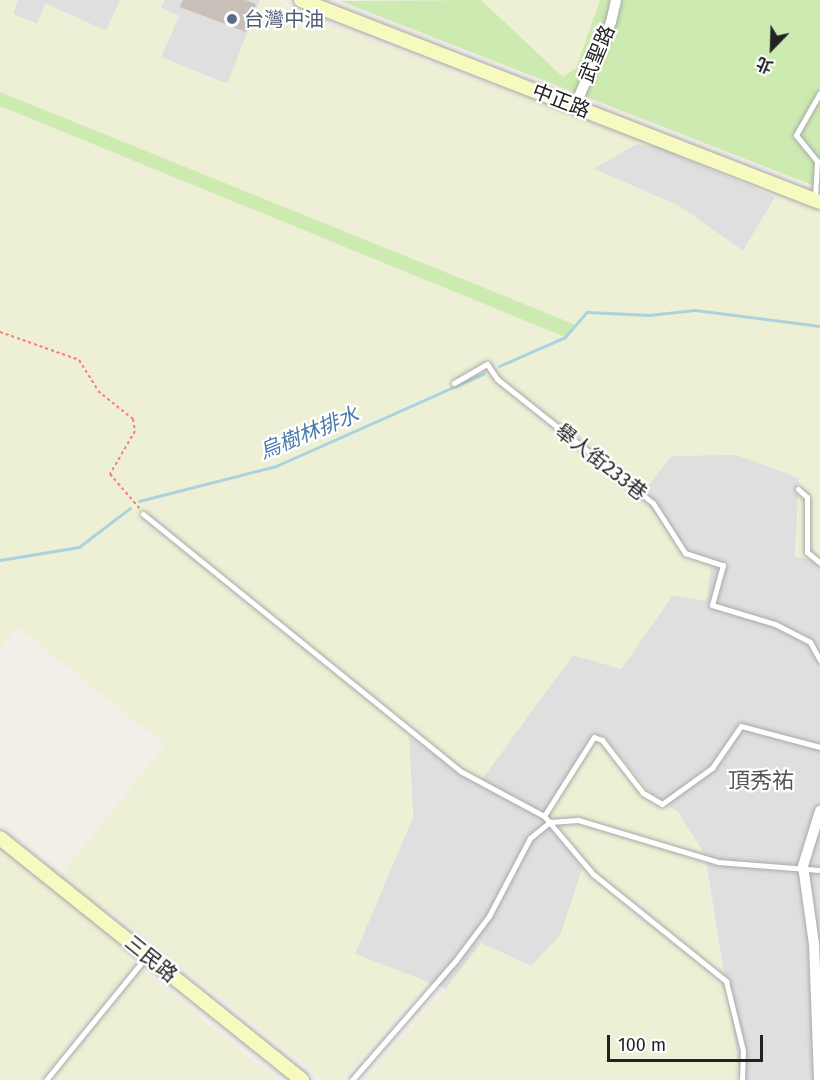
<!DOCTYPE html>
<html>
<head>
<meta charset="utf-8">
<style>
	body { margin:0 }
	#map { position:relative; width:820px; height:1080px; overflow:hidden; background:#f2efe9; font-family:"Fira Sans","Noto Sans TC",sans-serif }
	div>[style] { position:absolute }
	.residential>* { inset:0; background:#e0dfdf }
	.farmland>* { inset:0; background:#eef0d5 }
	.grass>* { inset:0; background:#cdebb0 }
	.stream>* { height:3px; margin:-1.5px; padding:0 1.5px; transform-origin:1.5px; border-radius:1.5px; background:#aad3df }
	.building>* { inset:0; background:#c7bfb8 }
	.path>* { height:2px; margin-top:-1px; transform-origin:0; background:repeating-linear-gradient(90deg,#fa8072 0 3px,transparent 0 6px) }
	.roads { filter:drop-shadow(0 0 2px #a9a9a9) drop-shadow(0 0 2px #a9a9a9) }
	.lane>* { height:5px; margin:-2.5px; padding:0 2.5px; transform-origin:2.5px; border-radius:2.5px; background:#fff }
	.street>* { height:10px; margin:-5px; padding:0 5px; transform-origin:5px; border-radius:5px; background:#fff }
	.secondary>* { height:14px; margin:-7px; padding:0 7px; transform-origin:7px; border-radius:7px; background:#f7fabf }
	.dots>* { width:16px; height:16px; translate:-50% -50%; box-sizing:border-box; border:3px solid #fff; border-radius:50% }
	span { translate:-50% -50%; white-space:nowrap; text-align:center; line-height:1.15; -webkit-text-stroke:4.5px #fff; paint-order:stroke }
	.service-label { font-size:20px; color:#4e5e75 }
	.left { translate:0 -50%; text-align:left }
	.street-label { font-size:20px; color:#222 }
	.water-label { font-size:21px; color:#4a7aab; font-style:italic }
	.quarter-label { font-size:22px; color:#555 }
	.north { position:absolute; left:742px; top:18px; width:60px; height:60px; -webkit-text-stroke:4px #fff; paint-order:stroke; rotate:203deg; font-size:16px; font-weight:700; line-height:24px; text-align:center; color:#222 }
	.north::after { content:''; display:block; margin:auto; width:21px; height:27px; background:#222; clip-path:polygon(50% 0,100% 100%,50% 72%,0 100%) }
	.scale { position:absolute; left:607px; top:1035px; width:156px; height:27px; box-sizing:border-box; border:3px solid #222; border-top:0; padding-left:8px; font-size:18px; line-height:21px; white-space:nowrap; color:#222; -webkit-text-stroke:4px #fff; paint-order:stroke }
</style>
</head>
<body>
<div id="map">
	<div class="residential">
		<i style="clip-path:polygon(18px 0,120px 0,107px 31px,46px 4px,37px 24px,13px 14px)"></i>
		<i style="clip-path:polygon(164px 0,260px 0,228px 84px,161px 57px,179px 16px,161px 8px)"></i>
		<i style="clip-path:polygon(636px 144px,655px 146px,775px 197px,743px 251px,679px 206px,593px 169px)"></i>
		<i style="clip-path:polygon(672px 455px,737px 455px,800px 478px,795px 556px,820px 562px,820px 1080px,741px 1080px,706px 861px,582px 870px,560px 936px,531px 966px,481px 943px,446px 989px,355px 954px,413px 817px,409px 736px,479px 783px,573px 655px,621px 668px,673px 595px,684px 555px,641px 494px)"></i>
	</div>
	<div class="farmland">
		<i style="clip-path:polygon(0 0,18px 0,13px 14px,37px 24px,45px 4px,106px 31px,120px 0,164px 0,161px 8px,179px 16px,161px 57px,227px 84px,260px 0,277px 0,316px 20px,655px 146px,636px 144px,594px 169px,679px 206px,743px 251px,775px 197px,820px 207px,820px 562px,795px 556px,799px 478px,737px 455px,672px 456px,641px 494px,683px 555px,712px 560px,706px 601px,673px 595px,621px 669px,573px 655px,479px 783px,409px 737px,413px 817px,355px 954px,427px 982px,342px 1080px,324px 1080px,112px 912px,103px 922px,142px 953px,41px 1080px,0 1080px,0 840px,54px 883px,165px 745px,18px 627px,0 648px,0 106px,565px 337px,575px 325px,0 92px)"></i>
		<i style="clip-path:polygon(481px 0,600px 0,576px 68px,563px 77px)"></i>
		<i style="clip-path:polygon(595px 735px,604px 736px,654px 797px,678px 812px,703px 851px,741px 1080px,364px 1080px,446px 989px,481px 943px,531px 966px,560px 936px,582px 870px,548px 815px)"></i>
		<i style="clip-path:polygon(137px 966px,276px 1080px,47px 1080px)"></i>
	</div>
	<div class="grass">
		<i style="clip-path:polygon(481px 0,563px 77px,576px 68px,600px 0,820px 0,820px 188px,340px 1px)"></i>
		<i style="clip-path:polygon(0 92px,576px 325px,565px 337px,0 106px)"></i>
	</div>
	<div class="stream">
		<i style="left:499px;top:366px;width:72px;rotate:-23.7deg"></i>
		<i style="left:565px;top:337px;width:33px;rotate:-49deg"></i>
		<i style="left:587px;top:312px;width:62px;rotate:2.8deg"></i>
		<i style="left:649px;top:315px;width:46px;rotate:-6.2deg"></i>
		<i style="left:695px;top:310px;width:126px;rotate:7.3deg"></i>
		<i style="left:139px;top:501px;width:141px;rotate:-14.3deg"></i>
		<i style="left:276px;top:466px;width:227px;rotate:-24deg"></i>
		<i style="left:0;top:560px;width:80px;rotate:-9.3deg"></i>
		<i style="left:79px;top:547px;width:64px;rotate:-37.4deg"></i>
	</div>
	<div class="building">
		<i style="clip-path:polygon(183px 0,245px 0,256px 4px,246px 32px,180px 7px)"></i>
	</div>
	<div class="path">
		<i style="left:0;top:332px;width:84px;rotate:19.5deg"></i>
		<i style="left:79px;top:360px;width:36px;rotate:58deg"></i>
		<i style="left:98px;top:391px;width:45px;rotate:38.7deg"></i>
		<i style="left:133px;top:419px;width:12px;rotate:81deg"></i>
		<i style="left:135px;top:431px;width:50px;rotate:120.2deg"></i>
		<i style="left:110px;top:474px;width:46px;rotate:49.4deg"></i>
	</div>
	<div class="roads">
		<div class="lane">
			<i style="left:815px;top:199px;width:38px;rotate:-87deg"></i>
			<i style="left:817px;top:161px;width:33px;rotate:-129deg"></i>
			<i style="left:796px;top:135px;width:48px;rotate:-60.3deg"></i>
			<i style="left:454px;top:383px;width:38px;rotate:-30deg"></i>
			<i style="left:487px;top:364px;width:18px;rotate:56deg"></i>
			<i style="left:497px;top:379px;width:199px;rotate:38.5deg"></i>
			<i style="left:653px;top:503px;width:59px;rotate:57.4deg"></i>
			<i style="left:685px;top:553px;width:40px;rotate:18deg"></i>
			<i style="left:723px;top:565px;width:41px;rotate:105.4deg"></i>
			<i style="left:712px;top:605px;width:66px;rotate:16.8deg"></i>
			<i style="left:775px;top:624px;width:39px;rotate:27deg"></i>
			<i style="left:810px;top:642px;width:21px;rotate:61deg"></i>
			<i style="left:798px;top:489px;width:12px;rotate:42deg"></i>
			<i style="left:807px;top:497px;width:55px;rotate:90deg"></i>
			<i style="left:807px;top:552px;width:17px;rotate:40deg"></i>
			<i style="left:143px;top:514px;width:410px;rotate:39deg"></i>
			<i style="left:462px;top:772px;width:93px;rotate:28.2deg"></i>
			<i style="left:544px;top:816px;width:76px;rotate:49.8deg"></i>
			<i style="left:593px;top:874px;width:171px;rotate:38.8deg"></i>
			<i style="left:726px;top:981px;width:72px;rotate:76.3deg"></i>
			<i style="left:743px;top:1051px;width:29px;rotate:92deg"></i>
			<i style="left:544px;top:816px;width:93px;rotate:-57.7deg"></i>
			<i style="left:594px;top:737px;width:9px;rotate:21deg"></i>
			<i style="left:602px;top:740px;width:67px;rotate:52.3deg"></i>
			<i style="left:643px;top:793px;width:22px;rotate:30deg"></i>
			<i style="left:662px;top:804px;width:62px;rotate:-35.8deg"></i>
			<i style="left:712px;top:768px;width:51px;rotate:-55.4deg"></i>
			<i style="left:741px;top:726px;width:82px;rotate:14.9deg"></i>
			<i style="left:46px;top:1080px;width:159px;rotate:-50.9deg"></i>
			<i style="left:352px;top:1080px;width:159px;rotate:-49.1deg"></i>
			<i style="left:456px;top:960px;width:55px;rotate:-53.1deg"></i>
			<i style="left:489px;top:916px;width:88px;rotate:-62.3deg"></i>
			<i style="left:530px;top:838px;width:26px;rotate:-39deg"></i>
			<i style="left:550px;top:822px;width:28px;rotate:-4deg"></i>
			<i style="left:578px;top:820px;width:146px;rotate:16.7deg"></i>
			<i style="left:718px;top:862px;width:102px;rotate:4.5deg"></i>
		</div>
		<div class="street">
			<i style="left:575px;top:106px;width:91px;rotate:-66.8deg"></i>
			<i style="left:611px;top:22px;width:23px;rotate:-77deg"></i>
			<i style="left:819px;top:1080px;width:136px;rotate:-92.1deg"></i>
			<i style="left:814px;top:944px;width:79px;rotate:-98deg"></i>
			<i style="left:803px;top:866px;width:58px;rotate:-72.8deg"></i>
		</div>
		<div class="secondary">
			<i style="left:301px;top:0;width:557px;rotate:21.27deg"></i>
			<i style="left:0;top:838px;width:387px;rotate:38.7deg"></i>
		</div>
	</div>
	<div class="dots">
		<i style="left:232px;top:19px;background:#5c6f8a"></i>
	</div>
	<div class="service-label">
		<span class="left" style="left:244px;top:19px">台灣中油</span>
	</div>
	<div class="street-label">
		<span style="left:597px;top:54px;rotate:-67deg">武聖路</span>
		<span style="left:561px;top:101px;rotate:21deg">中正路</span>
		<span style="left:601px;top:462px;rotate:38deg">舉人街233巷</span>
		<span style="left:151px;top:959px;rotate:39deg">三民路</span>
	</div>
	<div class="water-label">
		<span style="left:309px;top:433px;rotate:-22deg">烏樹林排水</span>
	</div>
	<div class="quarter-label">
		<span style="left:761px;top:781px">頂秀祐</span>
	</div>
	<div class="north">北</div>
	<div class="scale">100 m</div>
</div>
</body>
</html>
